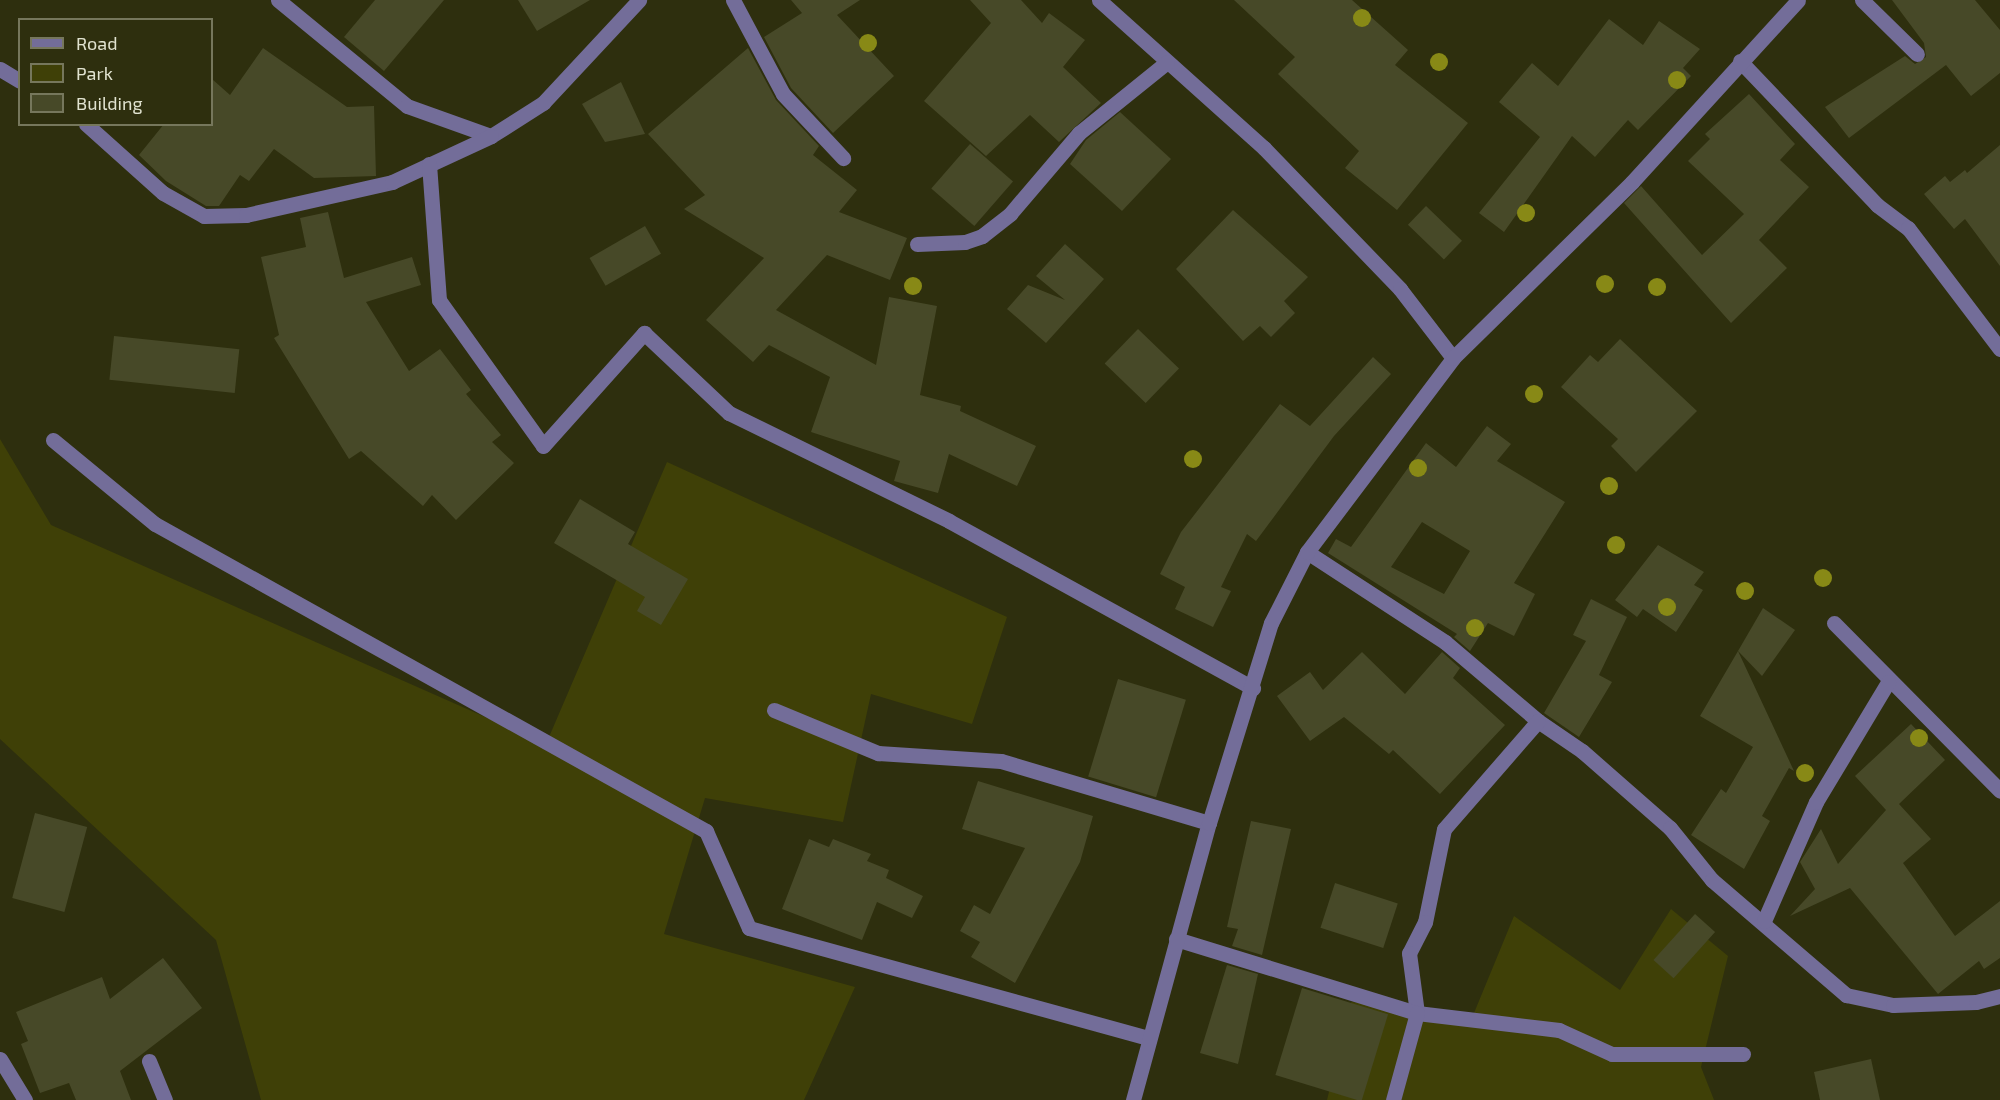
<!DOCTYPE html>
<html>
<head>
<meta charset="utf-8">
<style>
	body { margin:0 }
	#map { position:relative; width:2000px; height:1100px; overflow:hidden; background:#2e2f0e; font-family:"Exo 2",sans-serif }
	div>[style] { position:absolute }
	.green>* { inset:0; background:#3f4007 }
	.building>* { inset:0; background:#474928; transform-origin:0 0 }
	.minor>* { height:15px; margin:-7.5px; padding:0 7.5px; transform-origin:7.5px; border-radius:7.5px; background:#736d99 }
	.trees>* { width:18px; height:18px; margin:-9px; border-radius:50%; background:#888916 }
	span { translate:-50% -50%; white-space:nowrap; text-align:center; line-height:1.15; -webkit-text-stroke:5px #2e2f0e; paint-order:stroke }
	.legend { position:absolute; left:18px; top:18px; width:195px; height:108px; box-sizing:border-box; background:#2e2f0e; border:2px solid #76775c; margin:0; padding:8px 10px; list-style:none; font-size:18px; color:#e1e3d0 }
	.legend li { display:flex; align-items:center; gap:12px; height:30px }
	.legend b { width:30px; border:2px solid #76775c }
</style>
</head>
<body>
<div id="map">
	<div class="green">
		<i style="clip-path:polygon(0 439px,51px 525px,546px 744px,667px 462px,1007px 617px,972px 724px,871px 694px,843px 822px,705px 798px,664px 934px,855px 987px,804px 1100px,261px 1100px,216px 940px,0 739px)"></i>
		<i style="clip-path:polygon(1671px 909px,1728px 956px,1701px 1067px,1714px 1100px,1327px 1100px,1351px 1002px,1474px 1013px,1514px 916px,1620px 990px)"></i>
	</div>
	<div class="building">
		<i style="clip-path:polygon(375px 0,444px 0,384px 71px,344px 37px)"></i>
		<i style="clip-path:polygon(518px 0,590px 0,537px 31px)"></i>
		<i style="clip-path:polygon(791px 0,860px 0,837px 15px,894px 76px,833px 133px,791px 88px,764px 37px,802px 13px)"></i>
		<i style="clip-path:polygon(970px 0,1021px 0,1042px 23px,1049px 13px,1085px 40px,1063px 67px,1101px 103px,1059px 142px,1030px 115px,986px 156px,924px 101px,991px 23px)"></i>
		<i style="clip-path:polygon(1234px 0,1352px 0,1408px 50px,1395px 65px,1468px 123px,1397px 210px,1345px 168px,1359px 151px,1278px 74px,1295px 57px)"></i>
		<i style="clip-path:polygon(1892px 0,1975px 0,2000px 30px,2000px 73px,1971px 96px,1946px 65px,1849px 138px,1825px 107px,1905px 56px,1915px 64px,1926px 57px,1924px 43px)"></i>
		<i style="clip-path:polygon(1609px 19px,1643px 45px,1659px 21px,1700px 49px,1683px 68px,1691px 76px,1638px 130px,1628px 120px,1595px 157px,1572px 136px,1504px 232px,1479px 213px,1540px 137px,1499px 102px,1532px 63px,1558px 86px)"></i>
		<i style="clip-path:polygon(263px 48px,347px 107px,374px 106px,376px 176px,314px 178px,274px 149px,249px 181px,240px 175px,219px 206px,206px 206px,166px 181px,139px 155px,164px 124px,212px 124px,212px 79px,230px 95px)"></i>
		<i style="clip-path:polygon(748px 48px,776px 100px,819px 146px,813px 155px,857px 190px,839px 212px,907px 238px,890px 280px,827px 255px,776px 310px,876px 365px,889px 297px,937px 306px,920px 395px,961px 406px,960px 411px,1036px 446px,1017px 486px,949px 454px,938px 493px,894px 481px,900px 461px,811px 432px,830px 377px,769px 345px,753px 362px,706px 320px,764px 258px,684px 209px,705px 195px,648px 134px)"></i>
		<i style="clip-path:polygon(621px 82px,645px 134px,605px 142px,582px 104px)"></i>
		<i style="clip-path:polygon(1749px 94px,1795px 144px,1780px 160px,1809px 187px,1759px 240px,1787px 268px,1731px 323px,1624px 203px,1641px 186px,1702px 255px,1744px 214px,1688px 161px,1710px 139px,1705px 134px)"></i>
		<i style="clip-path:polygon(1120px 112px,1171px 159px,1122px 211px,1070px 164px,1086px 140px)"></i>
		<i style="left:970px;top:144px;width:57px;height:59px;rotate:41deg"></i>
		<i style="clip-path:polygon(2000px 145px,2000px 266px,1965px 219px,1954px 229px,1924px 194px,1945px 176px,1950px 182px,1965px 170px,1967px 173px)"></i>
		<i style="left:1426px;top:206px;width:50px;height:26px;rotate:44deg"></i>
		<i style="clip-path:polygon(1233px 210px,1308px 277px,1284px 301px,1295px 313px,1271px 337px,1260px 326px,1243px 341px,1176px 269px)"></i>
		<i style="clip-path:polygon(328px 212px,344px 278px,412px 257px,421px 285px,366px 302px,409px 371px,440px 349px,471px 390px,466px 394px,501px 435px,492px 442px,514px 463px,456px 520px,432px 495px,423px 506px,361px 451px,349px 459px,274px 338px,279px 335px,261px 257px,306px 247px,300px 218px)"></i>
		<i style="left:645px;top:226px;width:32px;height:64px;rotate:60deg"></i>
		<i style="clip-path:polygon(1065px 244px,1104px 279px,1046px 343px,1007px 309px,1028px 285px,1065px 300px,1036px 276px)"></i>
		<i style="left:1138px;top:329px;width:57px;height:48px;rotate:44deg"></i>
		<i style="left:114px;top:336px;width:126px;height:44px;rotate:6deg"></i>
		<i style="clip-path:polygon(1620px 339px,1697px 411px,1636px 472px,1611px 446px,1618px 439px,1561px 387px,1590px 355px,1598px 362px)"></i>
		<i style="clip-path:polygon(1373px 357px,1391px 374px,1334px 436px,1256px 541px,1247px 534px,1221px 587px,1231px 591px,1213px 627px,1175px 609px,1185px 587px,1160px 574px,1181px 532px,1280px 404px,1310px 426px)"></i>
		<i style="clip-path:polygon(evenodd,1487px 426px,1511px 444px,1497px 461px,1565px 502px,1514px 583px,1535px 594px,1514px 636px,1488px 623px,1470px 651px,1454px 637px,1457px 634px,1328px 553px,1336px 539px,1351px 547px,1426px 443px,1456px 467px,1487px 426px,1422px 522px,1470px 551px,1444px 594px,1391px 567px,1422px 522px)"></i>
		<i style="clip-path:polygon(580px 499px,635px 532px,628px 544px,688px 579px,661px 625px,637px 611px,645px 597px,554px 543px)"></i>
		<i style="clip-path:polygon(1658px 545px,1704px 572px,1694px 585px,1703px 590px,1676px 632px,1643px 609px,1637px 617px,1615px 600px)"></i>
		<i style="clip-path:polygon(1591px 599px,1627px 617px,1599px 675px,1612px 682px,1579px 737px,1544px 713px,1586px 641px,1573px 635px)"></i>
		<i style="clip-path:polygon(1763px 608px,1795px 630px,1762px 676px,1738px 651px)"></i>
		<i style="clip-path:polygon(1738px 651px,1794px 771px,1789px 768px,1762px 816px,1770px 821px,1744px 869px,1691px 835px,1721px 789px,1726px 793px,1753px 747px,1700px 716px)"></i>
		<i style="clip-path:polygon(1362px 652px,1405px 694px,1442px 652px,1460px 668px,1453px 678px,1505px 725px,1440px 794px,1393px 750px,1389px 754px,1344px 717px,1310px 741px,1277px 696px,1310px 672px,1323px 690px)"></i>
		<i style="left:1118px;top:679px;width:71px;height:102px;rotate:17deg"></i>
		<i style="clip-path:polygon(1911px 724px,1945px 760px,1899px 804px,1931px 839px,1903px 863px,1955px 936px,2000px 901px,2000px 958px,1984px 969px,1979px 961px,1938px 994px,1850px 888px,1790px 916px,1815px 889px,1800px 862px,1821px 829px,1838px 864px,1886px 810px,1855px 776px)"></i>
		<i style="clip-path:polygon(978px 781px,1093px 816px,1080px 862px,1015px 983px,971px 957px,980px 942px,960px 931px,974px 905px,990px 914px,1025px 848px,962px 829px)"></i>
		<i style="left:35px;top:813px;width:54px;height:88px;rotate:15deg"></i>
		<i style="clip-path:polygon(1251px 821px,1291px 829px,1262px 955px,1232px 946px,1238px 929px,1227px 927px)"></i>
		<i style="clip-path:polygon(809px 839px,829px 847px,833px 839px,871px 854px,867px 861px,889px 870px,886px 878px,923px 896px,912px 918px,877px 902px,862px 940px,782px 909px)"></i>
		<i style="left:1335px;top:883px;width:66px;height:47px;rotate:18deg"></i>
		<i style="left:1695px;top:914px;width:27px;height:62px;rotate:42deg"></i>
		<i style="clip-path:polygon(163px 958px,202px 1008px,120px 1071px,131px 1100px,76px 1100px,69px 1083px,40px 1093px,21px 1044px,28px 1041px,16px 1012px,102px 977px,110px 999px)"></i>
		<i style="clip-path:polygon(1227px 965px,1258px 974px,1238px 1064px,1200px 1053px)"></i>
		<i style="left:1302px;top:988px;width:90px;height:91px;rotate:17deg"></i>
		<i style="clip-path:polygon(1871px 1059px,1880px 1100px,1820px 1100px,1814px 1072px)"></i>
	</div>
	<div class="minor">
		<i style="left:278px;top:0;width:167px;rotate:39.4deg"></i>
		<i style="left:407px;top:106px;width:89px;rotate:19.7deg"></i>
		<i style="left:491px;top:136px;width:62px;rotate:-32.4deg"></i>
		<i style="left:543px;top:103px;width:141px;rotate:-47deg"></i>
		<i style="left:733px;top:0;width:106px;rotate:62deg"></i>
		<i style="left:783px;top:94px;width:88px;rotate:46.8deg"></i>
		<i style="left:1099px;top:0;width:222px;rotate:41.9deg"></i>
		<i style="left:1264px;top:148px;width:196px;rotate:46deg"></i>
		<i style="left:1400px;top:289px;width:87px;rotate:52.5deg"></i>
		<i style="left:1862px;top:0;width:77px;rotate:44.5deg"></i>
		<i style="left:1740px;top:61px;width:199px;rotate:46.4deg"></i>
		<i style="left:1877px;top:205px;width:39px;rotate:37deg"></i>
		<i style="left:1908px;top:228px;width:152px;rotate:52.8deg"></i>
		<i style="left:0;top:69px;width:23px;rotate:31deg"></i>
		<i style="left:86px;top:124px;width:103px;rotate:41.9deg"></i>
		<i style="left:163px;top:193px;width:47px;rotate:29.3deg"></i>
		<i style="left:204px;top:216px;width:42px;rotate:-1.4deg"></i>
		<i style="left:246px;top:215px;width:150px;rotate:-12.7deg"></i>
		<i style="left:392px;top:182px;width:109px;rotate:-24.9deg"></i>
		<i style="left:429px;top:164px;width:136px;rotate:85.8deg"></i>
		<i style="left:439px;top:300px;width:179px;rotate:54.5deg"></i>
		<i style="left:543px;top:446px;width:152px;rotate:-48.2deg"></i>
		<i style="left:644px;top:333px;width:117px;rotate:43.3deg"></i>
		<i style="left:729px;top:413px;width:245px;rotate:26.1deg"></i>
		<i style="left:949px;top:521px;width:347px;rotate:28.8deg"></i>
		<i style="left:917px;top:244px;width:48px;rotate:-2.4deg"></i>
		<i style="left:965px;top:242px;width:18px;rotate:-19deg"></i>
		<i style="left:982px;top:236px;width:36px;rotate:-38deg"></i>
		<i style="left:1010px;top:214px;width:106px;rotate:-49.6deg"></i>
		<i style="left:1079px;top:133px;width:113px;rotate:-38.9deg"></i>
		<i style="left:53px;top:440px;width:132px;rotate:39.5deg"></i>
		<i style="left:155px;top:524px;width:631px;rotate:29.13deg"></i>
		<i style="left:706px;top:831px;width:106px;rotate:66.1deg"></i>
		<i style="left:749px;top:928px;width:415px;rotate:15.4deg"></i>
		<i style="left:1307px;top:552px;width:165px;rotate:33.1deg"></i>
		<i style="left:1445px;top:642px;width:122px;rotate:40.3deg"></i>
		<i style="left:1538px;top:721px;width:53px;rotate:34.3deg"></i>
		<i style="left:1582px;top:751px;width:117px;rotate:41.2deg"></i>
		<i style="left:1670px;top:828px;width:67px;rotate:51.1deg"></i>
		<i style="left:1712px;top:880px;width:177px;rotate:40.6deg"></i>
		<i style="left:1846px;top:995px;width:48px;rotate:12deg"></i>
		<i style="left:1893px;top:1005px;width:83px;rotate:-2.1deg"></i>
		<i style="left:1976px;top:1002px;width:25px;rotate:-14deg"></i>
		<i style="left:1834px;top:623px;width:236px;rotate:45.3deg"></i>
		<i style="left:774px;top:710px;width:113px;rotate:22.5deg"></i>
		<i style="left:878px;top:753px;width:123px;rotate:3.7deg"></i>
		<i style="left:1001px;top:761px;width:217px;rotate:16.6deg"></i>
		<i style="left:1538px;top:721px;width:143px;rotate:131deg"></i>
		<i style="left:1444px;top:829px;width:95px;rotate:101.5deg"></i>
		<i style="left:1425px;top:922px;width:35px;rotate:117deg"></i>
		<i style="left:1409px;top:953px;width:61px;rotate:82.4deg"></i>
		<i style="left:1417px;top:1013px;width:143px;rotate:6.8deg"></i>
		<i style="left:1559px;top:1030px;width:58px;rotate:24.4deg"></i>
		<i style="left:1612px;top:1054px;width:131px"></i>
		<i style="left:1764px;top:921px;width:130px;rotate:-66.4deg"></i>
		<i style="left:1816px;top:802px;width:140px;rotate:-59deg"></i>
		<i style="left:1176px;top:939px;width:252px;rotate:17.1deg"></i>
		<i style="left:1417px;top:1013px;width:90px;rotate:105.4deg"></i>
		<i style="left:0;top:1059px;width:48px;rotate:58.6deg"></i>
		<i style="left:149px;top:1061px;width:42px;rotate:67.7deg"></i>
		<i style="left:1133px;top:1100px;width:287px;rotate:-74.7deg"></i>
		<i style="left:1209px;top:823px;width:209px;rotate:-72.8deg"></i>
		<i style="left:1271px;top:623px;width:80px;rotate:-63.1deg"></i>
		<i style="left:1307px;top:552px;width:243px;rotate:-53deg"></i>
		<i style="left:1453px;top:358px;width:251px;rotate:-44.5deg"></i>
		<i style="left:1632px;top:182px;width:246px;rotate:-47.6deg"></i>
	</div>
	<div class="trees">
		<i style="left:1362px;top:18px"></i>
		<i style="left:868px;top:43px"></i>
		<i style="left:1439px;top:62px"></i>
		<i style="left:1677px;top:80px"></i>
		<i style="left:1526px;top:213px"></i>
		<i style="left:1605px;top:284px"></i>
		<i style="left:913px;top:286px"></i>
		<i style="left:1657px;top:287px"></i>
		<i style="left:1534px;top:394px"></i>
		<i style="left:1193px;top:459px"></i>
		<i style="left:1418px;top:468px"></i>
		<i style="left:1609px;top:486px"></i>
		<i style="left:1616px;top:545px"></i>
		<i style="left:1823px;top:578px"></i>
		<i style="left:1745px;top:591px"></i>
		<i style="left:1667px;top:607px"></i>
		<i style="left:1475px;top:628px"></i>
		<i style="left:1919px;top:738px"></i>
		<i style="left:1805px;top:773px"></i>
	</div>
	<ul class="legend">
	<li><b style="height:8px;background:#736d99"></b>Road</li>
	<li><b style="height:16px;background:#3f4007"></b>Park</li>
	<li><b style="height:16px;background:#474928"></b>Building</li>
	</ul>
</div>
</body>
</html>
